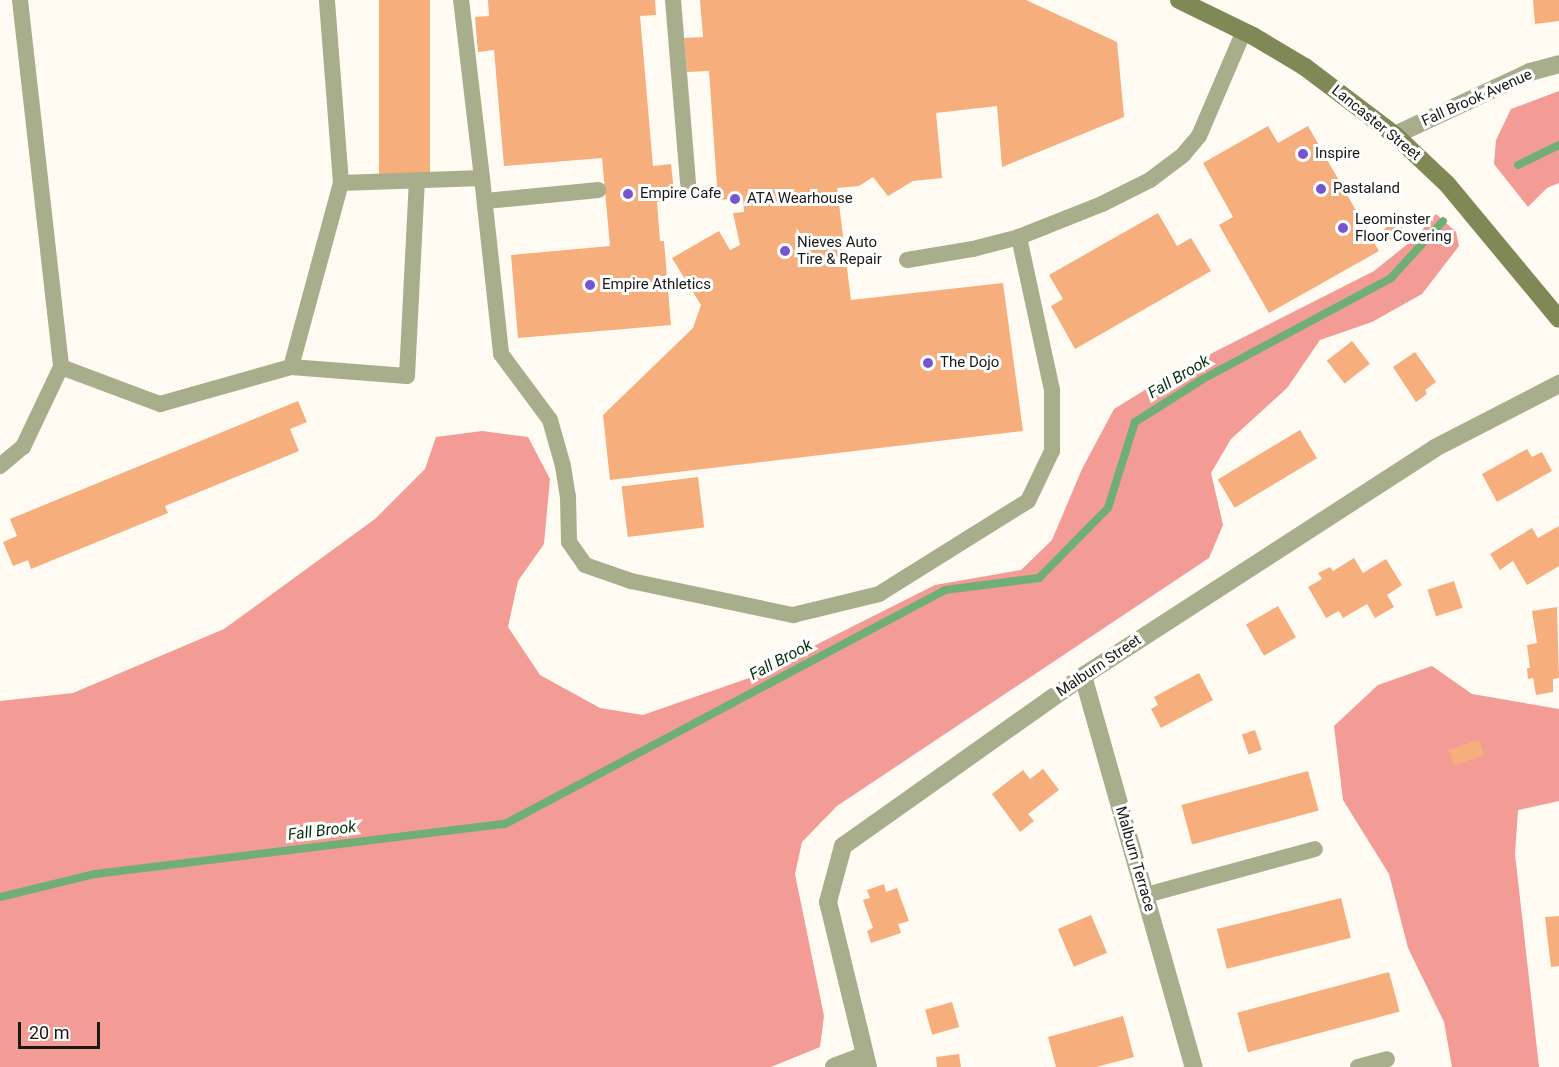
<!DOCTYPE html>
<html>
<head>
<meta charset="utf-8">
<style>
	body { margin:0 }
	#map { position:relative; width:1559px; height:1067px; overflow:hidden; background:#fffbf3; font-family:Roboto,sans-serif }
	div>[style] { position:absolute }
	.forest>* { inset:0; background:#f39b95 }
	.stream>* { height:8px; margin:-4px; padding:0 4px; transform-origin:4px; border-radius:4px; background:#6faf75 }
	.building>* { inset:0; background:#f6ae7d; transform-origin:0 0 }
	.lane>* { height:16px; margin:-8px; padding:0 8px; transform-origin:8px; border-radius:8px; background:#a8ae8c }
	.street>* { height:18px; margin:-9px; padding:0 9px; transform-origin:9px; border-radius:9px; background:#a8ae8c }
	.secondary>* { height:18px; margin:-9px; padding:0 9px; transform-origin:9px; border-radius:9px; background:#808856 }
	.dots>* { width:16px; height:16px; translate:-50% -50%; box-sizing:border-box; border:3px solid #fff; border-radius:50% }
	span { translate:-50% -50%; white-space:nowrap; text-align:center; line-height:1.15; -webkit-text-stroke:6px #fff; paint-order:stroke }
	.street-label { font-size:15px; color:#1b1916 }
	.poi-label { font-size:15px; color:#1b1916 }
	.left { translate:0 -50%; text-align:left }
	.water-label { font-size:16px; color:#03340e; font-style:italic }
	.scale { position:absolute; left:18px; top:1022px; width:82px; height:27px; box-sizing:border-box; border:3px solid #1b1916; border-top:0; padding-left:8px; font-size:18px; line-height:21px; white-space:nowrap; color:#1b1916; -webkit-text-stroke:4px #fff; paint-order:stroke }
</style>
</head>
<body>
<div id="map">
	<div class="forest">
		<i style="clip-path:polygon(1559px 91px,1559px 183px,1547px 188px,1528px 207px,1494px 164px,1496px 140px,1511px 109px)"></i>
		<i style="clip-path:polygon(1436px 214px,1456px 232px,1459px 246px,1422px 294px,1372px 322px,1320px 340px,1287px 388px,1231px 439px,1211px 473px,1223px 525px,1209px 558px,837px 806px,802px 842px,795px 874px,824px 1016px,820px 1047px,771px 1067px,0 1067px,0 701px,73px 693px,224px 629px,375px 519px,425px 469px,436px 437px,482px 431px,528px 437px,550px 479px,544px 544px,518px 581px,508px 627px,540px 675px,600px 708px,643px 715px,752px 677px,935px 585px,1021px 570px,1052px 540px,1082px 469px,1114px 409px,1171px 374px,1374px 271px,1415px 238px)"></i>
		<i style="clip-path:polygon(1432px 666px,1472px 694px,1559px 709px,1559px 801px,1518px 810px,1515px 854px,1539px 1067px,1452px 1067px,1444px 1022px,1408px 948px,1389px 874px,1343px 800px,1334px 726px,1378px 685px)"></i>
	</div>
	<div class="stream">
		<i style="left:1518px;top:165px;width:46px;rotate:-26deg"></i>
		<i style="left:0;top:897px;width:98px;rotate:-13.6deg"></i>
		<i style="left:95px;top:874px;width:413px;rotate:-7deg"></i>
		<i style="left:505px;top:824px;width:498px;rotate:-28deg"></i>
		<i style="left:945px;top:590px;width:95px;rotate:-7.3deg"></i>
		<i style="left:1039px;top:578px;width:98px;rotate:-45.4deg"></i>
		<i style="left:1108px;top:508px;width:90px;rotate:-72.6deg"></i>
		<i style="left:1135px;top:422px;width:80px;rotate:-32.3deg"></i>
		<i style="left:1203px;top:379px;width:213px;rotate:-28.2deg"></i>
		<i style="left:1391px;top:278px;width:77px;rotate:-47.6deg"></i>
	</div>
	<div class="building">
		<i style="left:379px;top:0;width:51px;height:177px"></i>
		<i style="clip-path:polygon(488px 0,655px 0,656px 15px,640px 16px,653px 166px,671px 164px,675px 200px,657px 202px,660px 241px,664px 241px,671px 325px,518px 338px,511px 255px,610px 246px,602px 158px,504px 166px,494px 50px,478px 52px,475px 17px,489px 16px)"></i>
		<i style="clip-path:polygon(700px 0,1026px 0,1117px 42px,1124px 117px,1002px 167px,997px 106px,936px 113px,942px 178px,913px 181px,888px 196px,873px 177px,859px 186px,837px 188px,851px 300px,1003px 283px,1023px 431px,610px 480px,603px 415px,693px 328px,701px 305px,672px 258px,719px 231px,730px 250px,740px 245px,733px 213px,744px 212px,743px 198px,718px 200px,709px 71px,687px 72px,684px 38px,703px 37px)"></i>
		<i style="clip-path:polygon(1533px 0,1559px 0,1559px 21px,1535px 24px)"></i>
		<i style="clip-path:polygon(1268px 126px,1278px 143px,1308px 126px,1379px 251px,1269px 313px,1219px 225px,1233px 217px,1203px 163px)"></i>
		<i style="clip-path:polygon(1158px 213px,1177px 246px,1191px 238px,1211px 271px,1075px 349px,1051px 306px,1063px 299px,1049px 275px)"></i>
		<i style="left:1394px;top:215px;width:14px;height:22px;rotate:34deg"></i>
		<i style="left:1352px;top:341px;width:29px;height:32px;rotate:52deg"></i>
		<i style="clip-path:polygon(1415px 352px,1436px 382px,1425px 390px,1427px 394px,1416px 402px,1393px 367px)"></i>
		<i style="clip-path:polygon(298px 401px,307px 422px,290px 429px,299px 451px,165px 506px,168px 513px,31px 569px,28px 560px,13px 566px,3px 542px,17px 536px,10px 519px)"></i>
		<i style="left:1300px;top:430px;width:33px;height:96px;rotate:59deg"></i>
		<i style="clip-path:polygon(1527px 449px,1532px 457px,1542px 452px,1552px 471px,1497px 502px,1482px 474px)"></i>
		<i style="left:698px;top:477px;width:51px;height:77px;rotate:83deg"></i>
		<i style="clip-path:polygon(1559px 526px,1559px 566px,1527px 585px,1513px 561px,1500px 570px,1490px 554px,1532px 528px,1538px 538px)"></i>
		<i style="clip-path:polygon(1354px 558px,1363px 573px,1386px 559px,1402px 585px,1387px 595px,1394px 607px,1375px 618px,1367px 604px,1343px 618px,1339px 611px,1326px 618px,1308px 587px,1322px 579px,1318px 573px,1330px 567px,1333px 571px)"></i>
		<i style="left:1454px;top:581px;width:28px;height:28px;rotate:72deg"></i>
		<i style="left:1278px;top:606px;width:36px;height:37px;rotate:60deg"></i>
		<i style="clip-path:polygon(1557px 607px,1559px 678px,1553px 679px,1553px 692px,1536px 695px,1533px 678px,1528px 679px,1527px 668px,1530px 668px,1527px 645px,1537px 643px,1532px 611px)"></i>
		<i style="clip-path:polygon(1199px 673px,1213px 700px,1161px 728px,1151px 709px,1158px 705px,1154px 697px)"></i>
		<i style="left:1255px;top:730px;width:21px;height:14px;rotate:71deg"></i>
		<i style="left:1479px;top:740px;width:16px;height:32px;rotate:72deg"></i>
		<i style="clip-path:polygon(1043px 769px,1059px 790px,1028px 814px,1034px 821px,1020px 832px,992px 794px,1023px 770px,1030px 779px)"></i>
		<i style="left:1308px;top:771px;width:41px;height:131px;rotate:75deg"></i>
		<i style="clip-path:polygon(884px 884px,886px 892px,897px 888px,909px 921px,898px 924px,901px 933px,871px 943px,867px 931px,873px 928px,863px 900px,870px 898px,867px 890px)"></i>
		<i style="left:1341px;top:898px;width:41px;height:128px;rotate:76deg"></i>
		<i style="left:1091px;top:915px;width:41px;height:36px;rotate:67deg"></i>
		<i style="clip-path:polygon(1559px 916px,1559px 966px,1551px 967px,1545px 917px)"></i>
		<i style="left:1389px;top:972px;width:41px;height:157px;rotate:75deg"></i>
		<i style="left:952px;top:1002px;width:26px;height:28px;rotate:74deg"></i>
		<i style="clip-path:polygon(1123px 1016px,1134px 1057px,1096px 1067px,1056px 1067px,1048px 1037px)"></i>
		<i style="clip-path:polygon(959px 1054px,961px 1067px,937px 1067px,936px 1057px)"></i>
	</div>
	<div class="lane">
		<i style="left:20px;top:0;width:369px;rotate:83.6deg"></i>
		<i style="left:61px;top:367px;width:106px;rotate:20.5deg"></i>
		<i style="left:160px;top:404px;width:136px;rotate:-15.8deg"></i>
		<i style="left:291px;top:367px;width:191px;rotate:-74.8deg"></i>
		<i style="left:341px;top:183px;width:184px;rotate:-94.4deg"></i>
		<i style="left:673px;top:0;width:184px;rotate:85.3deg"></i>
		<i style="left:482px;top:178px;width:177px;rotate:83.8deg"></i>
		<i style="left:501px;top:354px;width:82px;rotate:53.4deg"></i>
		<i style="left:550px;top:420px;width:48px;rotate:74.2deg"></i>
		<i style="left:563px;top:466px;width:31px;rotate:81deg"></i>
		<i style="left:568px;top:497px;width:45px;rotate:88.7deg"></i>
		<i style="left:569px;top:542px;width:28px;rotate:55deg"></i>
		<i style="left:585px;top:565px;width:49px;rotate:19.2deg"></i>
		<i style="left:631px;top:581px;width:166px;rotate:11.9deg"></i>
		<i style="left:793px;top:615px;width:89px;rotate:-13.7deg"></i>
		<i style="left:879px;top:594px;width:176px;rotate:-32deg"></i>
		<i style="left:1028px;top:501px;width:55px;rotate:-64.4deg"></i>
		<i style="left:1052px;top:451px;width:61px;rotate:-90deg"></i>
		<i style="left:1052px;top:390px;width:157px;rotate:-102.2deg"></i>
		<i style="left:341px;top:183px;width:141px;rotate:-2deg"></i>
		<i style="left:482px;top:178px;width:179px;rotate:-96.7deg"></i>
		<i style="left:486px;top:201px;width:113px;rotate:-5.6deg"></i>
		<i style="left:907px;top:260px;width:67px;rotate:-9.5deg"></i>
		<i style="left:973px;top:249px;width:48px;rotate:-14.6deg"></i>
		<i style="left:1019px;top:237px;width:89px;rotate:-21.7deg"></i>
		<i style="left:1102px;top:204px;width:54px;rotate:-26.6deg"></i>
		<i style="left:1150px;top:180px;width:41px;rotate:-37.1deg"></i>
		<i style="left:1183px;top:155px;width:25px;rotate:-50deg"></i>
		<i style="left:1199px;top:136px;width:114px;rotate:-66.8deg"></i>
		<i style="left:291px;top:367px;width:116px;rotate:4.4deg"></i>
		<i style="left:407px;top:376px;width:195px;rotate:-87.1deg"></i>
		<i style="left:0;top:466px;width:30px;rotate:-40deg"></i>
		<i style="left:23px;top:447px;width:89px;rotate:-64.6deg"></i>
		<i style="left:1146px;top:895px;width:175px;rotate:-15.2deg"></i>
		<i style="left:1358px;top:1067px;width:30px;rotate:-15deg"></i>
	</div>
	<div class="street">
		<i style="left:1395px;top:135px;width:149px;rotate:-25deg"></i>
		<i style="left:1530px;top:72px;width:30px;rotate:-15deg"></i>
		<i style="left:1083px;top:676px;width:406px;rotate:74.2deg"></i>
		<i style="left:834px;top:1067px;width:33px;rotate:-21deg"></i>
		<i style="left:868px;top:1067px;width:170px;rotate:-103.6deg"></i>
		<i style="left:828px;top:902px;width:58px;rotate:-75deg"></i>
		<i style="left:843px;top:846px;width:294px;rotate:-35.3deg"></i>
		<i style="left:1083px;top:676px;width:419px;rotate:-32.9deg"></i>
		<i style="left:1435px;top:448px;width:140px;rotate:-27.3deg"></i>
	</div>
	<div class="secondary">
		<i style="left:1179px;top:0;width:82px;rotate:25.9deg"></i>
		<i style="left:1253px;top:36px;width:61px;rotate:30.8deg"></i>
		<i style="left:1305px;top:67px;width:113px;rotate:37.1deg"></i>
		<i style="left:1395px;top:135px;width:71px;rotate:43.3deg"></i>
		<i style="left:1447px;top:184px;width:175px;rotate:50.3deg"></i>
	</div>
	<div class="dots">
		<i style="left:1303px;top:154px;background:#7755cf"></i>
		<i style="left:1321px;top:189px;background:#7755cf"></i>
		<i style="left:628px;top:194px;background:#7755cf"></i>
		<i style="left:735px;top:199px;background:#7755cf"></i>
		<i style="left:1343px;top:228px;background:#7755cf"></i>
		<i style="left:785px;top:251px;background:#7755cf"></i>
		<i style="left:590px;top:285px;background:#7755cf"></i>
		<i style="left:928px;top:363px;background:#7755cf"></i>
	</div>
	<div class="street-label">
		<span style="left:1477px;top:98px;rotate:-24deg">Fall Brook Avenue</span>
		<span style="left:1376px;top:123px;rotate:39deg">Lancaster Street</span>
		<span style="left:1099px;top:666px;rotate:-34deg">Malburn Street</span>
		<span style="left:1135px;top:859px;rotate:74deg">Malburn Terrace</span>
	</div>
	<div class="poi-label">
		<span class="left" style="left:1315px;top:154px">Inspire</span>
		<span class="left" style="left:1333px;top:189px">Pastaland</span>
		<span class="left" style="left:640px;top:194px">Empire Cafe</span>
		<span class="left" style="left:747px;top:199px">ATA Wearhouse</span>
		<span class="left" style="left:1355px;top:228px">Leominster<br>Floor Covering</span>
		<span class="left" style="left:797px;top:251px">Nieves Auto<br>Tire &amp; Repair</span>
		<span class="left" style="left:602px;top:285px">Empire Athletics</span>
		<span class="left" style="left:940px;top:363px">The Dojo</span>
	</div>
	<div class="water-label">
		<span style="left:1179px;top:377px;rotate:-31deg">Fall Brook</span>
		<span style="left:781px;top:660px;rotate:-28deg">Fall Brook</span>
		<span style="left:322px;top:831px;rotate:-7deg">Fall Brook</span>
	</div>
	<div class="scale">20 m</div>
</div>
</body>
</html>
